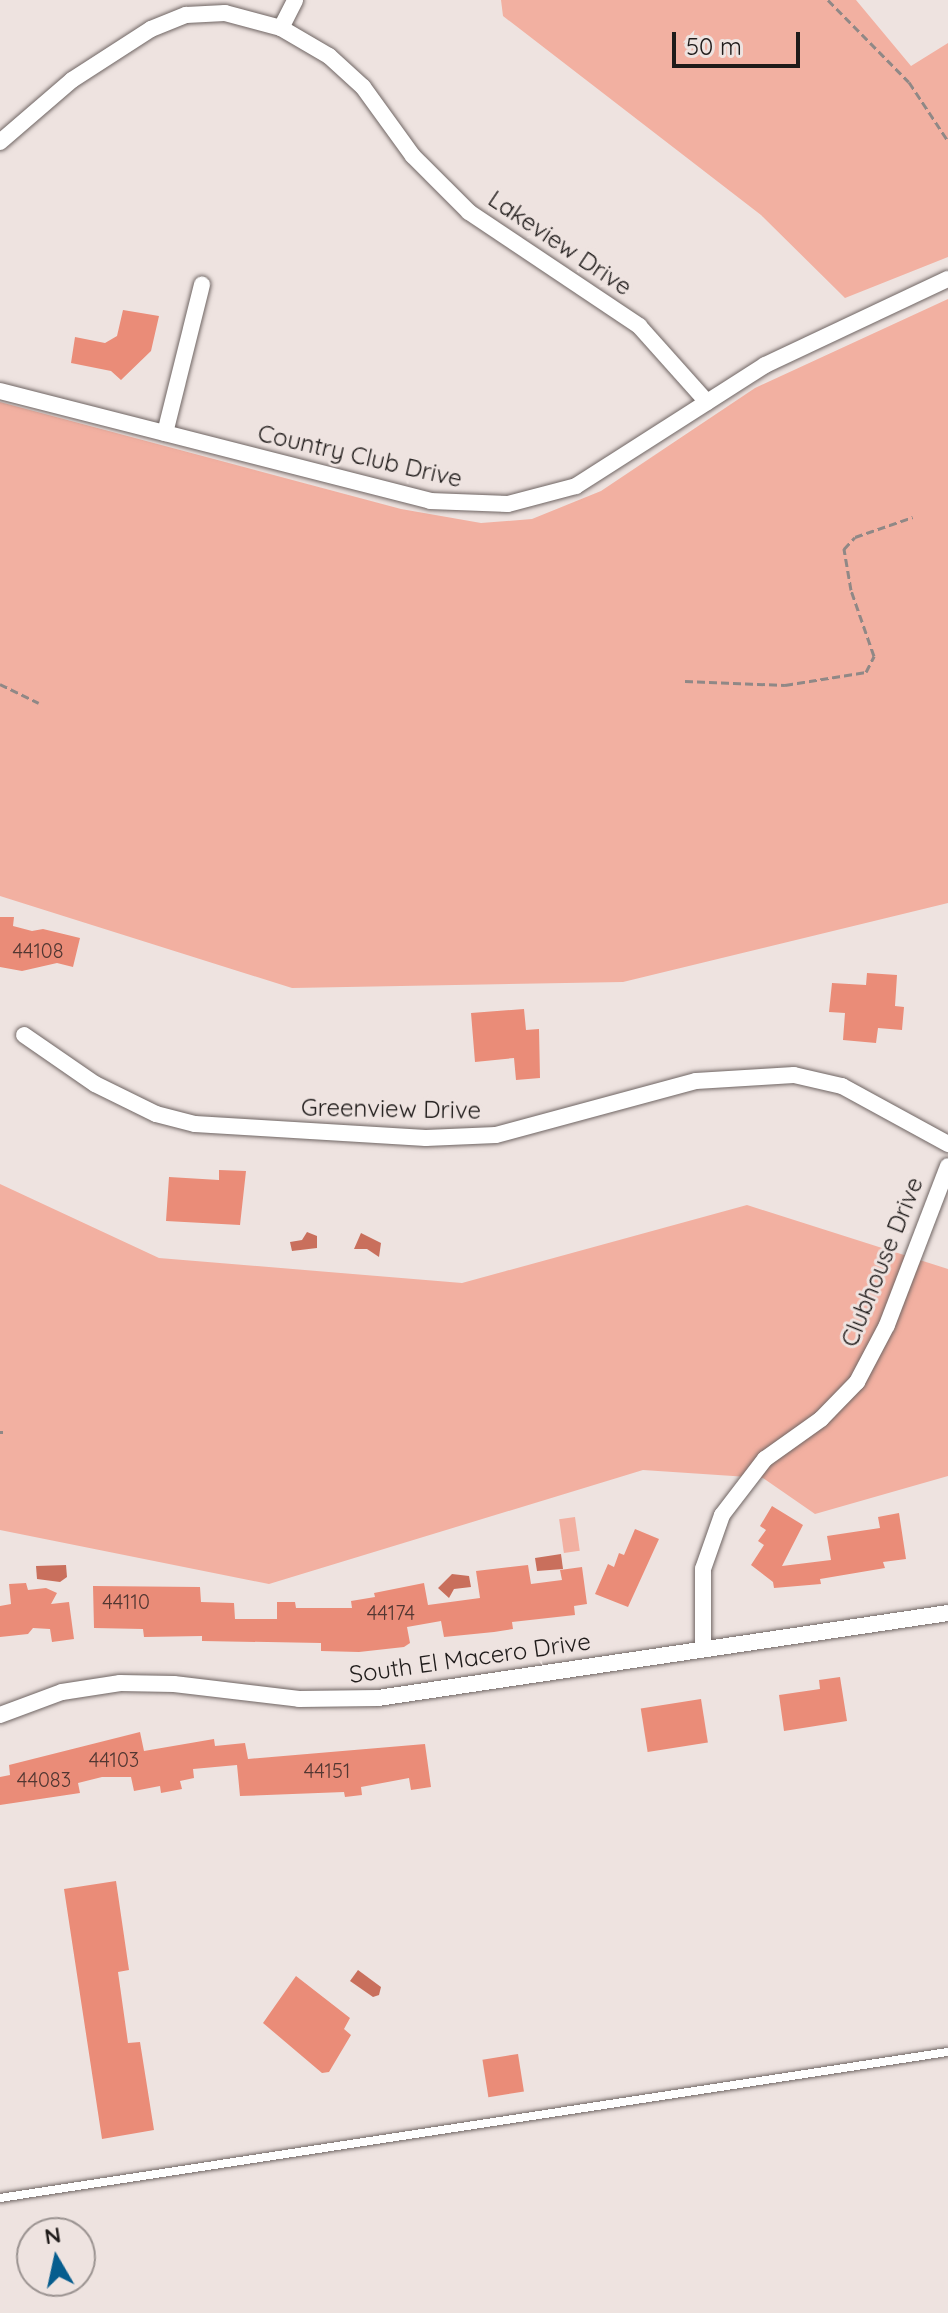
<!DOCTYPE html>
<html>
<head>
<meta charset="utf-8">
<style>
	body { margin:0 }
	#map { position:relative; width:948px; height:2313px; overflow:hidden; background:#eee3e0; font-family:Quicksand,sans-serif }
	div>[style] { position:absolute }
	.green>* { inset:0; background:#f2b0a1; transform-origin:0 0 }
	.water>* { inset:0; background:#c96f5c }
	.building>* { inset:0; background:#ea8c78; transform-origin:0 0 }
	.path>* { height:3px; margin-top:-1.5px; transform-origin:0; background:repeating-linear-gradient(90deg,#908886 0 8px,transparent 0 12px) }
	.roads { filter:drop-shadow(0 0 2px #6f6563) drop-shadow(0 0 2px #6f6563) }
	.lane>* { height:8px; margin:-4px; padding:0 4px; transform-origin:4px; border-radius:4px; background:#fff }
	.street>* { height:16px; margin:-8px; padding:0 8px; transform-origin:8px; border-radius:8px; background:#fff }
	span { translate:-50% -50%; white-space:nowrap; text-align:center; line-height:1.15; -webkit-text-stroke:6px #eee3e0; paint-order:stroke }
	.number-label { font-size:20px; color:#523732 }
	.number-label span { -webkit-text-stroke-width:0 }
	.street-label { font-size:24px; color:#1f1b1a }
	.north { position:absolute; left:16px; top:2217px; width:80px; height:80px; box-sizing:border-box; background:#eee3e0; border:2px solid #9b9391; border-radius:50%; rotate:351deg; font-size:22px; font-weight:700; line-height:32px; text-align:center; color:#1f1b1a }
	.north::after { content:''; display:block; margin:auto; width:28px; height:36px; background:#065d8e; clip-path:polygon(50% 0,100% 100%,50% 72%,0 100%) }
	.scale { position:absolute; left:672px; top:32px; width:128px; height:36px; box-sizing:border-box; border:4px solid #1f1b1a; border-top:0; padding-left:10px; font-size:24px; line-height:28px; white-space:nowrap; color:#1f1b1a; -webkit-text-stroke:6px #eee3e0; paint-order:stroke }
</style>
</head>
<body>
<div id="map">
	<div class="green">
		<i style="clip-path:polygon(501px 0,856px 0,911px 66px,948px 43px,948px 257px,845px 298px,761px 215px,503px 16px)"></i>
		<i style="clip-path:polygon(948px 299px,948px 903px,623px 982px,292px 988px,0 896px,0 402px,401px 509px,481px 523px,532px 519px,601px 491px,755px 388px)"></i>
		<i style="clip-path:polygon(0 1184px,159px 1258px,462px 1283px,747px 1205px,948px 1269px,948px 1476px,815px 1514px,763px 1478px,643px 1470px,269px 1584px,0 1530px)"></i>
		<i style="left:575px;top:1517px;width:34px;height:16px;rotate:82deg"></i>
	</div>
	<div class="water">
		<i style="clip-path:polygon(307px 1232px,317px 1236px,317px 1248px,292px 1251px,290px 1242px,302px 1240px)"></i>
		<i style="clip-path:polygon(361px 1233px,381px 1243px,379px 1257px,367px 1249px,354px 1249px)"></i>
		<i style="clip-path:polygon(561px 1554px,563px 1569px,537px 1571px,535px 1558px)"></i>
		<i style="clip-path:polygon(66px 1565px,67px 1577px,60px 1582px,37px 1579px,36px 1566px)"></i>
		<i style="clip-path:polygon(452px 1574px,469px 1576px,471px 1587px,454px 1589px,449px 1598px,438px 1588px)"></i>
		<i style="clip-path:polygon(358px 1970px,381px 1987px,379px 1995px,373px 1997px,350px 1981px)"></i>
	</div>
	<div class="building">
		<i style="clip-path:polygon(123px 310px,159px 316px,151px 351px,121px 380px,111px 371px,71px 363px,75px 337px,105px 343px,117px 336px)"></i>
		<i style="clip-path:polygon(0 917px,14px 917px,13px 926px,32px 931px,43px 929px,80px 938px,73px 967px,57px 963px,22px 971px,0 967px)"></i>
		<i style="clip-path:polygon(867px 973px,897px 975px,895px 1006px,904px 1007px,902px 1030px,878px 1028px,876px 1043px,843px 1040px,845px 1013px,829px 1012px,832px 983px,866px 985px)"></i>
		<i style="clip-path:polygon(524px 1009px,526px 1030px,539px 1029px,540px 1078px,516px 1080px,514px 1058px,475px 1062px,471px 1013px)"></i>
		<i style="clip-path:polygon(219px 1170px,246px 1171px,240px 1225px,166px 1221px,169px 1177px,219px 1180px)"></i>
		<i style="clip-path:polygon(772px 1506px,803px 1525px,782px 1566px,831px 1560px,827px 1536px,880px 1528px,878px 1517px,899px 1513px,906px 1559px,883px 1562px,885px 1568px,820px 1579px,821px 1584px,774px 1588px,773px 1582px,751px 1565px,764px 1545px,758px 1541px,766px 1530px,760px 1526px)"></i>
		<i style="clip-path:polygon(635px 1529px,659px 1539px,628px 1607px,595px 1594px,608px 1564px,614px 1567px,619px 1553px,624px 1555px)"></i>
		<i style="clip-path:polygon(528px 1565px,531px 1584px,562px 1580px,560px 1570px,582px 1567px,587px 1604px,574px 1606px,575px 1615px,512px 1622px,513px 1629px,494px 1632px,444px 1637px,441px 1621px,407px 1627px,410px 1643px,404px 1647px,359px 1652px,321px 1651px,321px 1643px,202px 1641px,202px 1636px,144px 1637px,143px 1629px,94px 1628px,93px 1586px,200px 1587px,201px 1602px,234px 1603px,235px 1619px,277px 1619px,277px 1602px,295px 1602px,296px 1608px,352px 1608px,351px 1601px,375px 1597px,374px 1593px,424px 1583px,428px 1605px,480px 1598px,476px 1571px)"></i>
		<i style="clip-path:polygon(26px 1583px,28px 1590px,46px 1588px,57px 1593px,51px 1604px,69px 1602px,74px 1639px,52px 1642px,50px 1629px,33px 1628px,28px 1634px,0 1637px,0 1606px,11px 1604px,9px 1584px)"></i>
		<i style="clip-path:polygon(840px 1677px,847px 1721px,784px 1731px,779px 1695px,820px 1689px,819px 1680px)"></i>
		<i style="left:701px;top:1699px;width:44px;height:61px;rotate:81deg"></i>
		<i style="clip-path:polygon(140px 1732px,144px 1751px,214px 1739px,215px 1746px,245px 1743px,248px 1759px,425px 1744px,431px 1787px,411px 1790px,409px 1778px,361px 1787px,362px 1795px,345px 1797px,344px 1792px,240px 1796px,237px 1765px,193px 1769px,194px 1778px,180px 1781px,182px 1789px,161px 1793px,160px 1786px,134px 1791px,131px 1777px,102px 1777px,78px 1783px,80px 1793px,0 1805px,0 1777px,10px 1775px,9px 1765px)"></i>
		<i style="clip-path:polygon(116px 1881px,129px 1970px,118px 1972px,128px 2043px,140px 2042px,154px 2130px,102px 2139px,64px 1889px)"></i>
		<i style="clip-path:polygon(296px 1976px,350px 2018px,344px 2029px,351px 2035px,329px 2072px,322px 2073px,263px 2023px)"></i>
		<i style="left:518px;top:2054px;width:38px;height:36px;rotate:81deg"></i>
	</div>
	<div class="path">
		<i style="left:828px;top:0;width:115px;rotate:45.4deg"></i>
		<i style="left:909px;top:82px;width:71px;rotate:56.5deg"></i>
		<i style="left:685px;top:681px;width:100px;rotate:2.3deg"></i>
		<i style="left:785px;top:685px;width:82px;rotate:-9.1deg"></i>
		<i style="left:866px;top:672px;width:18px;rotate:-63deg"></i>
		<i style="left:874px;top:656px;width:70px;rotate:-109.2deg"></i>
		<i style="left:851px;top:590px;width:42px;rotate:-99.7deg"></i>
		<i style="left:844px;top:549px;width:16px;rotate:-47deg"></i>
		<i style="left:855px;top:537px;width:61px;rotate:-19deg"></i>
		<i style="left:0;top:684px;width:43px;rotate:26deg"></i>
		<i style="left:0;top:1432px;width:3px"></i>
	</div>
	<div class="roads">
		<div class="lane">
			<i style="left:0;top:2198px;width:959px;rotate:-8.76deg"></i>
		</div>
		<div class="street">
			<i style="left:281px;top:28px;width:56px;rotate:30.3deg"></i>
			<i style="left:329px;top:56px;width:46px;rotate:42.4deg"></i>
			<i style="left:363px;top:87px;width:85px;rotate:54.1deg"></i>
			<i style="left:413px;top:156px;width:79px;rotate:45deg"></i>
			<i style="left:469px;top:212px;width:205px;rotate:33.8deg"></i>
			<i style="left:639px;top:326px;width:102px;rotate:48.2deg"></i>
			<i style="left:0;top:142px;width:95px;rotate:-40.7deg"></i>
			<i style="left:72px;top:80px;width:94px;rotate:-32.8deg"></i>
			<i style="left:151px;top:29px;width:38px;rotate:-22deg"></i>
			<i style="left:186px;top:15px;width:39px;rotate:-3deg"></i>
			<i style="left:225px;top:13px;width:58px;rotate:15deg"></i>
			<i style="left:281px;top:28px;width:31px;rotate:-63deg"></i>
			<i style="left:0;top:391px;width:444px;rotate:14.3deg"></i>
			<i style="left:430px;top:501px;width:78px;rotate:2.2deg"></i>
			<i style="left:508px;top:504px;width:70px;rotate:-14.8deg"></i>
			<i style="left:576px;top:486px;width:224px;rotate:-32.6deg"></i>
			<i style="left:765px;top:365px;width:202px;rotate:-25.2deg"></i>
			<i style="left:165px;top:433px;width:153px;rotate:-76deg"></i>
			<i style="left:24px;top:1035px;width:86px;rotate:34.6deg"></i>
			<i style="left:95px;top:1084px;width:68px;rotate:26.2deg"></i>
			<i style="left:156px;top:1114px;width:40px;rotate:14.4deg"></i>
			<i style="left:195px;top:1124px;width:231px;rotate:3.5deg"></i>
			<i style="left:426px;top:1138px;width:70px;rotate:-2.5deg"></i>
			<i style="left:496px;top:1135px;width:207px;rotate:-15.1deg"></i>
			<i style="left:696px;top:1081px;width:98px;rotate:-3.5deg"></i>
			<i style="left:794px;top:1075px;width:49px;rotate:12.9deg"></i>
			<i style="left:842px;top:1086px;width:121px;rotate:28.7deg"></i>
			<i style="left:703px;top:1649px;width:80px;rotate:-90deg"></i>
			<i style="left:703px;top:1569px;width:57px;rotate:-70.6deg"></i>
			<i style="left:722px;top:1515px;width:71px;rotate:-52.5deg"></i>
			<i style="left:765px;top:1459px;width:69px;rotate:-35.5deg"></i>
			<i style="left:821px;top:1419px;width:52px;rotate:-45.8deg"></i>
			<i style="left:857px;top:1382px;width:64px;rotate:-62.2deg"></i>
			<i style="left:887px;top:1325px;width:170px;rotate:-69deg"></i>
			<i style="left:0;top:1715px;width:66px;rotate:-20.4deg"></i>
			<i style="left:62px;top:1692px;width:59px;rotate:-8.8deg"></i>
			<i style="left:120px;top:1683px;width:54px;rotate:1.1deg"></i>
			<i style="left:174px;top:1684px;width:126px;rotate:6.8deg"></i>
			<i style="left:299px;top:1699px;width:79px;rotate:-0.7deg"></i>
			<i style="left:378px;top:1698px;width:576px;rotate:-8.48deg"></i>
		</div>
	</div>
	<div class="number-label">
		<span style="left:38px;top:950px">44108</span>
		<span style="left:126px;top:1601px">44110</span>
		<span style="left:391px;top:1612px">44174</span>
		<span style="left:114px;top:1759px">44103</span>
		<span style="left:327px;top:1770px">44151</span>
		<span style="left:44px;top:1779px">44083</span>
	</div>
	<div class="street-label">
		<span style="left:560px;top:243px;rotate:34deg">Lakeview Drive</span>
		<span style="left:360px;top:456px;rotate:13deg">Country Club Drive</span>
		<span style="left:391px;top:1109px;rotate:1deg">Greenview Drive</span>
		<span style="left:882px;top:1262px;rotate:-68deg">Clubhouse Drive</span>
		<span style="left:470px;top:1658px;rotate:-8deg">South El Macero Drive</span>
	</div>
	<div class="north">N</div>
	<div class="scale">50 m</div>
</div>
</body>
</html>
